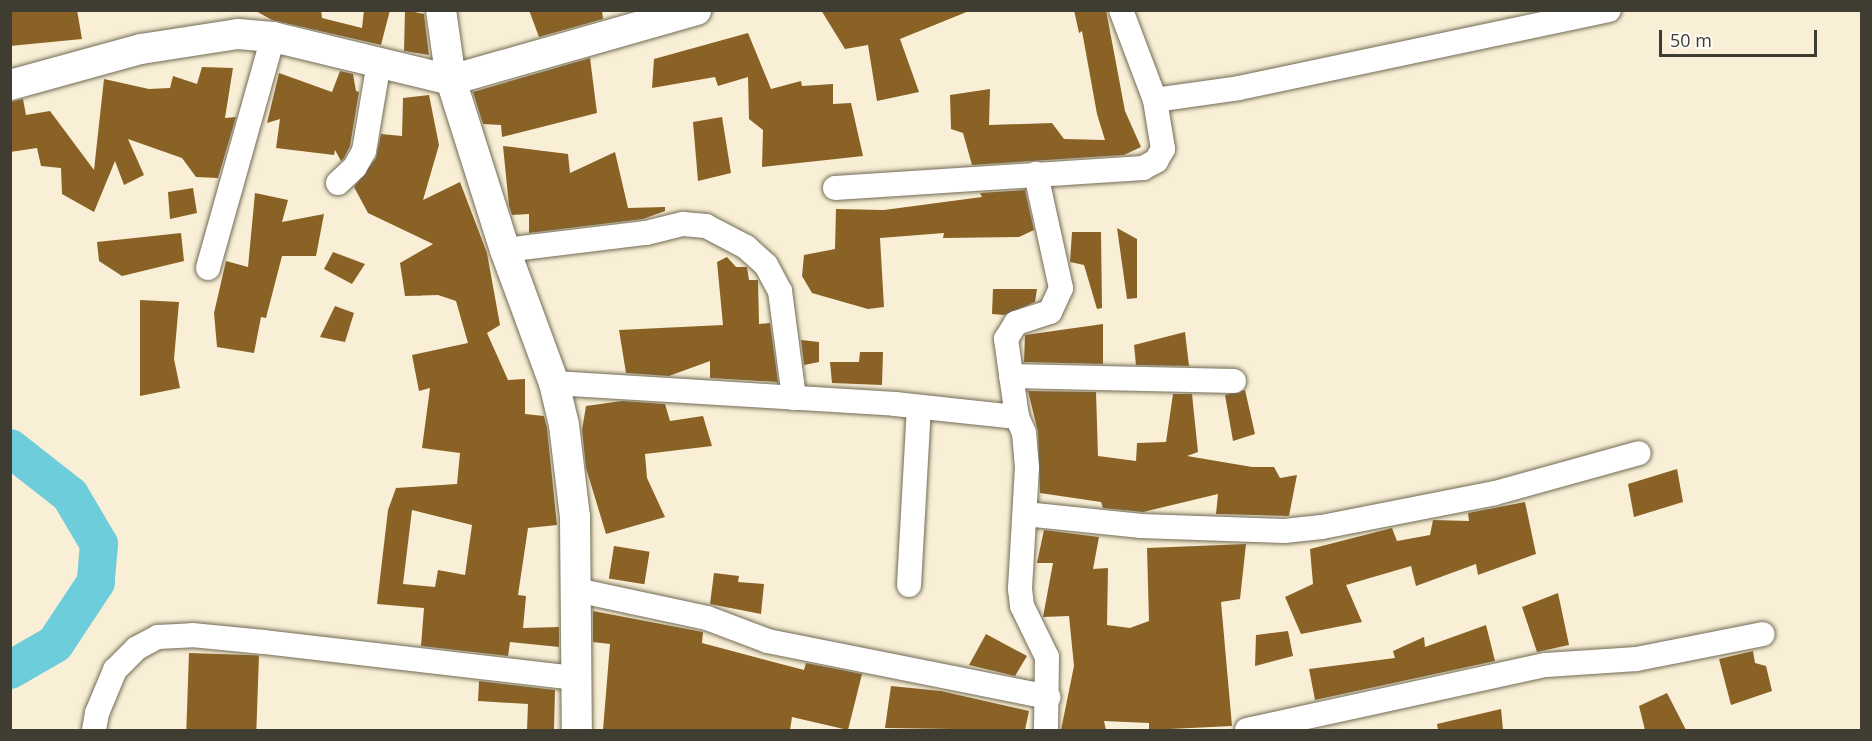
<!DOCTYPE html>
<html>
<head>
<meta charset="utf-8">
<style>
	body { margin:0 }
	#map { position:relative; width:1872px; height:741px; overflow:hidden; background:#f8efd6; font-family:"Open Sans",sans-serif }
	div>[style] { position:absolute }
	.river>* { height:38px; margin:-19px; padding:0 19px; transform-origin:19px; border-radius:19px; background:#6ecdda }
	.building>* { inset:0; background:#8a6226; transform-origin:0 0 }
	.roads { filter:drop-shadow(0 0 2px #726a54) drop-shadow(0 0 2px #726a54) }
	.minor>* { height:24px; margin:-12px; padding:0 12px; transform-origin:12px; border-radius:12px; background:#fff }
	.tertiary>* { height:30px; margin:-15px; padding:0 15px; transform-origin:15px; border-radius:15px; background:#fff }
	span { translate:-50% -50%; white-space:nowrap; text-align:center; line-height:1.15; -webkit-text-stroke:6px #fefdf8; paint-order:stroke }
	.frame { position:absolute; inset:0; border:12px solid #3f3c32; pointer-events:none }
	.scale { position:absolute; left:1659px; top:30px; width:158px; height:27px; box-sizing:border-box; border:3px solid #3f3c32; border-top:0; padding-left:8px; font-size:18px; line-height:21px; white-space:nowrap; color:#3f3c32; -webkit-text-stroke:4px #fefdf8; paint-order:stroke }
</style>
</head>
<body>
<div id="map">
	<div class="river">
		<i style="left:10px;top:448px;width:76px;rotate:38.1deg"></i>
		<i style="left:70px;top:495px;width:57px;rotate:59.4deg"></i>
		<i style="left:99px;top:544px;width:38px;rotate:95deg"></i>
		<i style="left:96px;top:582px;width:74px;rotate:123.5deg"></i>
		<i style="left:55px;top:644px;width:52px;rotate:150deg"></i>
	</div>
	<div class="building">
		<i style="clip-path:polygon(10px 10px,77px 10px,82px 39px,10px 46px)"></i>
		<i style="clip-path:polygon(254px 10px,321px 10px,322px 18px,362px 28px,364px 10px,390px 10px,381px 45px,272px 20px)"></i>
		<i style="clip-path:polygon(405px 10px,424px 14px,429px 55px,404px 51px)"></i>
		<i style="clip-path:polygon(529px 10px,602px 10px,603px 19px,539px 37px)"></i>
		<i style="clip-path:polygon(821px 10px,969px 10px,969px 11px,900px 39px,919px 92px,877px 101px,868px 45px,845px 49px)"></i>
		<i style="clip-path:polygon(1074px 10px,1106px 10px,1125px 111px,1141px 147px,1124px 155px,972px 165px,963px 133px,951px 129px,950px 95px,990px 89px,989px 125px,1052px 123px,1064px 139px,1105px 140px,1097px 114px,1082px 31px,1079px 33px)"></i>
		<i style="clip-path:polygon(748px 33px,771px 89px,801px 81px,802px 86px,833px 84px,833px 104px,851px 103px,863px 156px,762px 167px,763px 130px,749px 119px,748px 77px,718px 86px,715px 77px,652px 88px,654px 59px)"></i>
		<i style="clip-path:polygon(590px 58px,597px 113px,502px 137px,501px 125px,483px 124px,473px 92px)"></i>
		<i style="clip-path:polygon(202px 67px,233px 68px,225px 118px,236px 117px,218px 178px,196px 177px,182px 158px,128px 139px,144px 175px,124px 185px,115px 161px,94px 212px,62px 194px,61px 168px,41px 166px,37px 148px,10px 152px,10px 102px,23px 99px,26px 115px,50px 111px,94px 170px,104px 79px,149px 89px,170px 88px,173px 76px,197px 84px)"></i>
		<i style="clip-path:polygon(340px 71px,353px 74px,356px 91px,359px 92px,350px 146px,344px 158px,341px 161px,335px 150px,334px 155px,276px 148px,280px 119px,267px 123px,279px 73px,332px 92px)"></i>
		<i style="clip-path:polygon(evenodd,429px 95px,439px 145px,423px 200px,460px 182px,487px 253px,500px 325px,487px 333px,508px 380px,525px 379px,525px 414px,544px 416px,547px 428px,557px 525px,528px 528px,518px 595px,526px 596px,523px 628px,559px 627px,559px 647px,510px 642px,508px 656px,421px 646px,424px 608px,377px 604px,388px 510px,396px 488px,457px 484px,460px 453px,422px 448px,430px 388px,419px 391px,412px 355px,468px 343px,456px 301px,438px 295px,405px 296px,400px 263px,433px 244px,368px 213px,354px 187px,376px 158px,381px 134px,402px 136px,403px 98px,429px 95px,412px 510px,472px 525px,465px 575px,438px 570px,435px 587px,403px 584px,412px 510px)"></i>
		<i style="clip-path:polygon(722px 117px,731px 173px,698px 181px,693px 122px)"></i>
		<i style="clip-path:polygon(503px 146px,568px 154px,570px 173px,615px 152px,628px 208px,665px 207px,665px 211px,643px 219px,529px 233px,529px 214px,512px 215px,509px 206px)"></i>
		<i style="clip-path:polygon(193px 188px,197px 213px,170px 219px,168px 192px)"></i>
		<i style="clip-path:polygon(1025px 190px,1034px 230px,1019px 237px,943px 238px,944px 233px,880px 238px,884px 307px,868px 309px,812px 293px,802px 276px,804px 255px,835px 249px,836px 209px,884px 210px,982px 197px,980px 193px)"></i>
		<i style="clip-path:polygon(255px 193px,288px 200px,282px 222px,324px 214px,316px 256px,282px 256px,266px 318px,261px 317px,254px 353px,217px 347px,214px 313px,226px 261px,248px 267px)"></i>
		<i style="clip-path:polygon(1117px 228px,1137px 239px,1137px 298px,1127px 299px)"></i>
		<i style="clip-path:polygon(1072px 232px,1101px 232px,1102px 308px,1097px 309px,1084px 265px,1070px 262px)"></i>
		<i style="clip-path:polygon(181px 233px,184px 261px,122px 276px,99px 261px,97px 242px)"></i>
		<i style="clip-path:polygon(333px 252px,365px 264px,352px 284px,324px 269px)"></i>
		<i style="clip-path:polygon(727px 257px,736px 267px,747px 267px,749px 280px,758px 280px,759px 324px,770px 323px,778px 382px,710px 378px,710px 361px,669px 376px,626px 373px,619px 330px,723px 325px,717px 262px)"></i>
		<i style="clip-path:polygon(993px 289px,1037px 289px,1035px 302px,1004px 315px,992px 314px)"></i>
		<i style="clip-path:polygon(140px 300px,179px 302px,174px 359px,180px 388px,140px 396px)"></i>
		<i style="clip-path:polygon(335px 306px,354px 313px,345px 342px,320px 337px)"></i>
		<i style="clip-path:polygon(1103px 324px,1103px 364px,1024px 362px,1025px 335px)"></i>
		<i style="clip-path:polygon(1185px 332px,1189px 366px,1136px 365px,1134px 345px)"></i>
		<i style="clip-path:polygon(801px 340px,819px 342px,819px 362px,804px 365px)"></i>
		<i style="clip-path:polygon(860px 352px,883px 352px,882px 385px,832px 383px,830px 362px,859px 362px)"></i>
		<i style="clip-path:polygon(1245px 390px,1255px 434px,1233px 441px,1225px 395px)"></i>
		<i style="clip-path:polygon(1028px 391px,1096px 392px,1098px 456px,1136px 461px,1137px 443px,1166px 442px,1173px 394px,1192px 394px,1198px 452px,1187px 456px,1252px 467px,1274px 467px,1280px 478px,1297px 475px,1289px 516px,1216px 514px,1218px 494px,1143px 512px,1103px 508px,1101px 502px,1040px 493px,1038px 432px)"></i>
		<i style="clip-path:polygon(622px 401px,665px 404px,670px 421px,703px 416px,712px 446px,645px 454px,647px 478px,665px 517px,606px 534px,586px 468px,582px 430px,586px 406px)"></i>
		<i style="clip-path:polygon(1677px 469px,1683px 502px,1634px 517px,1628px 484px)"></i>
		<i style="clip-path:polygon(1525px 502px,1536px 554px,1478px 575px,1476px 564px,1416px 586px,1411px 566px,1346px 585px,1362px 622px,1301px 634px,1285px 597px,1313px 584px,1310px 549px,1392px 528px,1397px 541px,1430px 535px,1433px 520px,1469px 521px,1468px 513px)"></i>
		<i style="clip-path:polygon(1044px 530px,1099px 537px,1093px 569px,1108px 568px,1107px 625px,1130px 628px,1149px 621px,1147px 548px,1246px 544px,1240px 599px,1221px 602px,1232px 726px,1149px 730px,1149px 723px,1104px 721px,1106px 730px,1061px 730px,1074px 666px,1069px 616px,1043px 617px,1053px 563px,1037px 563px)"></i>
		<i style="left:614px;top:546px;width:36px;height:33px;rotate:9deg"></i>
		<i style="clip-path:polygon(714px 573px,739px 576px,738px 582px,764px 584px,761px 614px,710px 604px)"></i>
		<i style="clip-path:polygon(1558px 593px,1569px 645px,1537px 652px,1522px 607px)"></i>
		<i style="clip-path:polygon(593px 611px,703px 632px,702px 643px,804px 670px,806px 663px,862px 674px,848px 730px,792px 717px,790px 730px,603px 730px,610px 644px,593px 642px)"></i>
		<i style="clip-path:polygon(1486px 625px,1495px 661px,1315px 700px,1309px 669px,1395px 658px,1393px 651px,1424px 637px,1425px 647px)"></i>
		<i style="clip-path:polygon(1288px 631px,1293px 656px,1255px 666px,1256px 635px)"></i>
		<i style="clip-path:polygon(986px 634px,1027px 656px,1015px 676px,969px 665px)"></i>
		<i style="clip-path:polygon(1753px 651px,1755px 663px,1766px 666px,1772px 691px,1731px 705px,1719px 659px)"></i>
		<i style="left:189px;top:653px;width:70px;height:77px;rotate:2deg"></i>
		<i style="clip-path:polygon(479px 681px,555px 690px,554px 730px,527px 730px,528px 704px,478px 701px)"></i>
		<i style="clip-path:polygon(891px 686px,941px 691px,1029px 711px,1025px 730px,885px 728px)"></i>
		<i style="clip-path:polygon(1667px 693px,1686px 730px,1645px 730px,1639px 706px)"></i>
		<i style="clip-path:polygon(1501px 709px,1503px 730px,1438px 730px,1437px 724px)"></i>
	</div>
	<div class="roads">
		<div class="minor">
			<i style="left:1155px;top:100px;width:85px;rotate:-8.1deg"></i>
			<i style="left:1239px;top:88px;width:378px;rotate:-11.9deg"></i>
			<i style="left:338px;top:183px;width:23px;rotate:-43deg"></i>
			<i style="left:355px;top:167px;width:18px;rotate:-61deg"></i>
			<i style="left:364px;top:151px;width:90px;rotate:-80.4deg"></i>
			<i style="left:835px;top:188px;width:309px;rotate:-3.7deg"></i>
			<i style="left:1143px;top:168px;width:15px;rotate:-28deg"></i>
			<i style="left:1156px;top:161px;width:14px;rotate:-60deg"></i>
			<i style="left:1163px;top:149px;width:50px;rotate:-99.3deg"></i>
			<i style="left:1155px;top:100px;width:96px;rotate:-110.7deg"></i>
			<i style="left:505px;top:250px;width:142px;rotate:-6.9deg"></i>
			<i style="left:646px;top:233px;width:38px;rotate:-14deg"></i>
			<i style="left:683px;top:224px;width:23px;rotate:5deg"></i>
			<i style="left:706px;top:226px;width:45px;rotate:27.7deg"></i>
			<i style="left:746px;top:247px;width:27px;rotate:42deg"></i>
			<i style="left:766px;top:265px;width:30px;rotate:62deg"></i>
			<i style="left:780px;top:291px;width:108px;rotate:82.5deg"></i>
			<i style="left:208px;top:268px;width:240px;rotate:-74.3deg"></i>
			<i style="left:1011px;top:376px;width:223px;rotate:1.3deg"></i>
			<i style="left:554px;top:383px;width:342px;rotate:3.5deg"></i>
			<i style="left:895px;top:404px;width:123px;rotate:6.1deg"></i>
			<i style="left:1017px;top:417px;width:17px;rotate:66deg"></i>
			<i style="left:1024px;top:433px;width:34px;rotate:85deg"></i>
			<i style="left:1027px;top:467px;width:122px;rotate:93.3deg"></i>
			<i style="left:1020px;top:589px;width:17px;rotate:83deg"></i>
			<i style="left:1022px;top:606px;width:57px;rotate:63.9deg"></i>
			<i style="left:1047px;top:657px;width:73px;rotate:90.8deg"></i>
			<i style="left:1017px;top:417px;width:79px;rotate:-98deg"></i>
			<i style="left:1006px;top:339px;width:19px;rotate:-58deg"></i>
			<i style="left:1016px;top:323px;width:36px;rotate:-18deg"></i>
			<i style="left:1050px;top:312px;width:26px;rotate:-65deg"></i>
			<i style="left:1061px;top:288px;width:117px;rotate:-102.4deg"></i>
			<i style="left:1025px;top:514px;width:117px;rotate:5.9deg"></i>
			<i style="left:1141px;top:526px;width:143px;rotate:2deg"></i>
			<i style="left:1284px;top:531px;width:38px;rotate:-6deg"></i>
			<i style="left:1322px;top:527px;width:176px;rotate:-11.1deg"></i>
			<i style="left:1495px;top:493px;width:149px;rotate:-15.5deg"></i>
			<i style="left:909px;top:585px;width:178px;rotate:-86.8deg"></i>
			<i style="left:576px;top:590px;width:134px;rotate:12.1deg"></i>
			<i style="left:707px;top:618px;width:65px;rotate:20.7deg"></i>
			<i style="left:768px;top:641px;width:286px;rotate:11.3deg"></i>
			<i style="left:94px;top:730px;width:17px;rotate:-80deg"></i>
			<i style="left:97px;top:713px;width:47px;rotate:-67.3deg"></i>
			<i style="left:115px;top:670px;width:31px;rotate:-45deg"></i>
			<i style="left:137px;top:648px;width:24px;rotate:-28deg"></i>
			<i style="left:158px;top:637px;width:34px;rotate:-3deg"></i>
			<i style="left:192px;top:635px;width:72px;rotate:5.6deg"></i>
			<i style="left:264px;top:642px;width:313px;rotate:6.6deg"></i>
			<i style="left:1247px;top:730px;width:306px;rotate:-12.3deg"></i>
			<i style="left:1546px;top:665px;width:91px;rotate:-3.8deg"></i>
			<i style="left:1637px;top:659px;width:128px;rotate:-11.2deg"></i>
		</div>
		<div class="tertiary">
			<i style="left:441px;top:10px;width:71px;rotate:81.9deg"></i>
			<i style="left:451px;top:80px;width:178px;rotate:72.4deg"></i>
			<i style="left:505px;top:250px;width:142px;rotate:69.8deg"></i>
			<i style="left:554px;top:383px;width:43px;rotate:76.6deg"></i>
			<i style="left:564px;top:425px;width:93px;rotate:83.2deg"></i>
			<i style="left:575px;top:517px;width:213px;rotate:89.5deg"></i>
			<i style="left:10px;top:85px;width:136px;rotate:-15.4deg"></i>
			<i style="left:141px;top:49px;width:98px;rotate:-8.8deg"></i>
			<i style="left:238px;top:34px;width:35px;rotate:5deg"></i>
			<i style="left:273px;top:37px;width:183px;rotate:13.6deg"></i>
			<i style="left:451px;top:80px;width:255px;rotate:-15.9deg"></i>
		</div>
	</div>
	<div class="frame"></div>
	<div class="scale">50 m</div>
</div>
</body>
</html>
